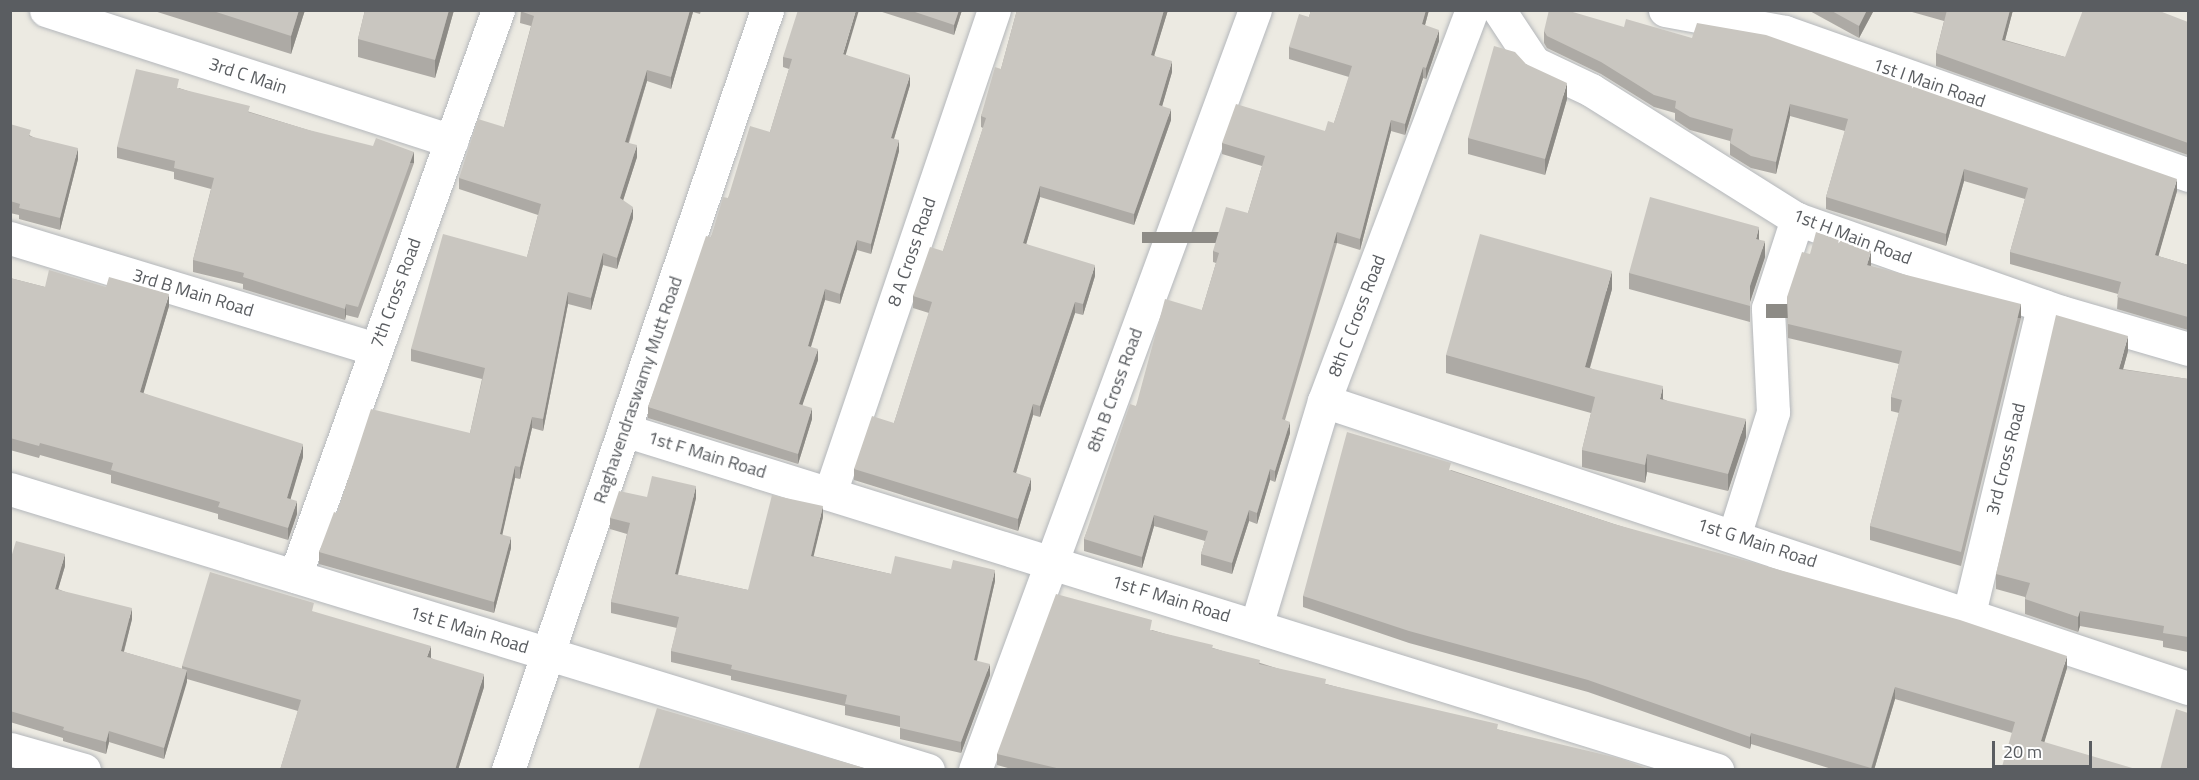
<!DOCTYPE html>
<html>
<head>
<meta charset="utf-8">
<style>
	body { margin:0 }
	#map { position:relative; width:2199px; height:780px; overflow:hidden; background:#eceae2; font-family:"Titillium Web",sans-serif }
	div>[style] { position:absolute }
	.roads { filter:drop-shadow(0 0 2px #b4b7bb) drop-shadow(0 0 2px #b4b7bb) }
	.minor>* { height:33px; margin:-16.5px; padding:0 16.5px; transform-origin:16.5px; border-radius:16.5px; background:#fff }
	.wall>* { inset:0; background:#adaaa5 }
	.shaded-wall>* { inset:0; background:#8d8b86; transform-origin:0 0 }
	.building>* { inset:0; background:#c9c6c0 }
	span { translate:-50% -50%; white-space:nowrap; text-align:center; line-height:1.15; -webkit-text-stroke:4.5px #fff; paint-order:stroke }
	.street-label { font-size:18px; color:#5a5d61 }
	.frame { position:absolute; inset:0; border:12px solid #5a5d61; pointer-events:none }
	.scale { position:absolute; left:1992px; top:741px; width:100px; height:27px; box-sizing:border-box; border:3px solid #5a5d61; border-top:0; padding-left:8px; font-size:18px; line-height:21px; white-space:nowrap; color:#5a5d61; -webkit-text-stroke:4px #fff; paint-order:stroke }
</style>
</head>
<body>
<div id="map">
	<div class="roads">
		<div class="minor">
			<i style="left:46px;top:10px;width:426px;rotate:17.9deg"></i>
			<i style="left:1499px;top:10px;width:64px;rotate:56.6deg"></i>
			<i style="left:1534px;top:63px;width:63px;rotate:25.3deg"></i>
			<i style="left:1591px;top:90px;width:243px;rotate:32.1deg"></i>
			<i style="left:1797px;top:219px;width:280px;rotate:19.4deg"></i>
			<i style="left:2061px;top:312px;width:132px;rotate:16.2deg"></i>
			<i style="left:1665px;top:10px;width:122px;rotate:10.4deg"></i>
			<i style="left:1785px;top:32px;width:428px;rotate:19.5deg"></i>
			<i style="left:10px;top:238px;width:382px;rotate:16.9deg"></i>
			<i style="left:1324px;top:401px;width:910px;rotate:18.38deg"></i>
			<i style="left:624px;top:430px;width:1145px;rotate:17.28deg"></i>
			<i style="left:10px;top:489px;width:960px;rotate:17.02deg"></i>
			<i style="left:830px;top:493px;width:510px;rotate:-71.25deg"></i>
			<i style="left:1734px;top:536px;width:130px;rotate:-72.5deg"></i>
			<i style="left:1773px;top:412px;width:104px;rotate:-92.8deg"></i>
			<i style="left:1768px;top:308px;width:94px;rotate:-72deg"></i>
			<i style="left:295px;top:576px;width:601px;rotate:-70.27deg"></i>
			<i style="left:1969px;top:613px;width:316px;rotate:-76.4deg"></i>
			<i style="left:1256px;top:626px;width:235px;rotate:-73.2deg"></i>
			<i style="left:1324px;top:401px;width:418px;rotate:-69.3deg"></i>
			<i style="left:10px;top:749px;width:77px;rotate:15.8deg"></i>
			<i style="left:508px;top:770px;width:803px;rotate:-71.18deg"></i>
			<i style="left:975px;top:770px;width:810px;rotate:-69.78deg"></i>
		</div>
	</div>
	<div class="wall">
		<i style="clip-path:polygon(151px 10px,305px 10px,291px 54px)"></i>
		<i style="clip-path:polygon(365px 10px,454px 10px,435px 78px,358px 57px,358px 39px)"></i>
		<i style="clip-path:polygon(521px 10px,701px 10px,700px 14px,693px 12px,671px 89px,647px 81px,629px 143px,637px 157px,623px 200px,633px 218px,617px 269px,603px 265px,591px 310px,568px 304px,543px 431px,532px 428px,520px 479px,515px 478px,502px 534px,511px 548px,494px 613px,319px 564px,319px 552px,337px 513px,470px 433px,482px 379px,411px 361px,411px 349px,527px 257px,538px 215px,459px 189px,459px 178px,504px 127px,531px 26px,520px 23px)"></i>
		<i style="clip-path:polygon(876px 10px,962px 10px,954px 35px)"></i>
		<i style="clip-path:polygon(1017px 10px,1168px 10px,1154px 55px,1172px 72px,1162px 106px,1171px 120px,1134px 225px,1040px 197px,1026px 244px,1095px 276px,1083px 315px,1075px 313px,1040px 417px,1033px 415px,1016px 473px,1031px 489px,1018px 531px,854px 480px,854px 469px,894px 423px,929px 313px,913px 308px,913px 296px,943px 251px,983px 128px,981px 127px,981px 116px,1001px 69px)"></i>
		<i style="clip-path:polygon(1311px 10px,1429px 10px,1425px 25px,1439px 41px,1426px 79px,1423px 78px,1405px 135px,1391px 131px,1360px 250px,1337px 243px,1285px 420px,1290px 433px,1275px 482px,1270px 480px,1257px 524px,1249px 521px,1232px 574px,1201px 565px,1201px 554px,1205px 541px,1154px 526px,1142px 568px,1084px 551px,1084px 539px,1136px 406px,1202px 310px,1216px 263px,1213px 262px,1213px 251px,1248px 213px,1262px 166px,1222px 154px,1222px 143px,1325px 131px,1334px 123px,1349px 77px,1289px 59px,1289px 47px,1309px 17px)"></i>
		<i style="clip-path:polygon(1808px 10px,1874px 10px,1859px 38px)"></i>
		<i style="clip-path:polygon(1905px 10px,2013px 10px,2005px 40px,2065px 57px,2188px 22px,2188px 155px,1936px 66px,1936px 53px,1944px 21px)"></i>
		<i style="clip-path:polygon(1544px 31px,2177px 191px,2158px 256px,2188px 265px,2188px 330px,2117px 309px,2118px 294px,2010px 264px,2010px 252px,2025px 199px,1964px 181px,1946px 246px,1826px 209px,1826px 197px,1845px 131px,1790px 116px,1776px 174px,1751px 168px,1730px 155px,1730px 141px,1690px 130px,1675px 120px,1675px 113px,1654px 107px,1601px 74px,1547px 48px,1544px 43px)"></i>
		<i style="clip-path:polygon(846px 55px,910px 85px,894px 139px,899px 151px,871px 254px,857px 250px,840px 304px,825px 300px,811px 347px,818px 360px,802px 405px,812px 419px,798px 464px,648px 418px,648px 407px,711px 237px,728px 198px,770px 132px,789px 69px,783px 67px,783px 57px)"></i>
		<i style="clip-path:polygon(1526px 64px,1567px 99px,1545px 175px,1468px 154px,1468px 138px)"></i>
		<i style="clip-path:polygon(179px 88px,250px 112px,414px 163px,358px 318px,346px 315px,345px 320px,243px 289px,243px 284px,193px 272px,193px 260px,211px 189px,174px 179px,174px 172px,117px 158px,117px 147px)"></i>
		<i style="clip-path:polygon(10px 124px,31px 136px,78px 159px,60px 230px,19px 219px,19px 215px,10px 213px)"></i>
		<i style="clip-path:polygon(1759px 239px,1765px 257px,1750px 302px,1750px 322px,1629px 289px,1629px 273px)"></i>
		<i style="clip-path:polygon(1871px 265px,1870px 266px,2021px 318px,1961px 566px,1870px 540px,1870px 526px,1899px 413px,1891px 411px,1891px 397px,1899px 364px,1788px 338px,1787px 297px)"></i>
		<i style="clip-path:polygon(10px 278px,45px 287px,169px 306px,143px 393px,303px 457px,290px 499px,297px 514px,288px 540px,218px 519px,218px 514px,111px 483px,111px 475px,40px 455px,39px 458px,10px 450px)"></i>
		<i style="clip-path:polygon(1612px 289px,1590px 368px,1663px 399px,1746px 437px,1728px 491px,1647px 472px,1645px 483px,1582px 467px,1582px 450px,1591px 413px,1446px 373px,1446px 355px)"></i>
		<i style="clip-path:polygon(2128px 351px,2123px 369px,2188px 379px,2188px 652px,2163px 647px,2163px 641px,2080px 626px,2078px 632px,2025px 614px,2025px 597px,1996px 589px,1996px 574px)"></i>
		<i style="clip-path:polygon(1451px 470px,1614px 524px,2067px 668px,2044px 742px,1895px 699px,1874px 770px,1835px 770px,1751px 744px,1750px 749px,1588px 692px,1409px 643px,1303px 607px,1303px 596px)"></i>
		<i style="clip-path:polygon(647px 497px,696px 498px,678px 575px,748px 590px,823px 517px,813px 556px,891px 574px,995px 581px,977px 661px,990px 675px,961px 753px,900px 739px,900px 727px,845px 715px,845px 706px,731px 680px,731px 676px,671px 662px,671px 651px,677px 628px,611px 613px,611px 602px,627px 534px,610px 529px,610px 518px)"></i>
		<i style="clip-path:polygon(10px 561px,65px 566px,58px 589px,132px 619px,124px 652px,182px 669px,182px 666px,314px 612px,431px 658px,484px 687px,458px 770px,280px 770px,298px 711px,187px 679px,164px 759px,109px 742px,106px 754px,63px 741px,63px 738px,10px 722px)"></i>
		<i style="clip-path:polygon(1152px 630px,1213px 648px,1326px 684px,1651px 770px,1015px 770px,997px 765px,997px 754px)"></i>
	</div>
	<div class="shaded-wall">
		<i style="clip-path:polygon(299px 10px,305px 10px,291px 54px,291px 36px)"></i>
		<i style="clip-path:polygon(449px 10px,454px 10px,435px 78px,435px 60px)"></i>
		<i style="clip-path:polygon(690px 10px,693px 10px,693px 12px,671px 89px,671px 77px)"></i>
		<i style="clip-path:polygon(856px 10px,859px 10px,843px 64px,843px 54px)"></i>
		<i style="clip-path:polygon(959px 10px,962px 10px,954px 35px,954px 25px)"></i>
		<i style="clip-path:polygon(1164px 10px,1168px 10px,1151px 66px,1151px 55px)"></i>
		<i style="clip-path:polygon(1426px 10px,1429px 10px,1422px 36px,1422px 24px)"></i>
		<i style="clip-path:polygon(1867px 10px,1874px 10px,1859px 38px,1859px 26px)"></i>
		<i style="clip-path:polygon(2010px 10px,2013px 10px,2002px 52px,2002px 40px)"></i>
		<i style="clip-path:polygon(1439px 30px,1439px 41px,1426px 79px,1426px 68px)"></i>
		<i style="clip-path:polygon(1172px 61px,1172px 72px,1159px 117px,1159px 105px)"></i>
		<i style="clip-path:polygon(1423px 67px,1423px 78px,1405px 135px,1405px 124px)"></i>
		<i style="clip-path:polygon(647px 70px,647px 81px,625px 153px,625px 142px)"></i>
		<i style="clip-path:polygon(910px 75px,910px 85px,891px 148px,891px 138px)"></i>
		<i style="clip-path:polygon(1567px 83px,1567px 99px,1545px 175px,1545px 159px)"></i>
		<i style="clip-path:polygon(1790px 104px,1790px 116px,1776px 174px,1776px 162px)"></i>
		<i style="clip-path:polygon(1171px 109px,1171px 120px,1134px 225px,1134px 214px)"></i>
		<i style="clip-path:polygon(1391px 120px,1391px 131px,1360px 250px,1360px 239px)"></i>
		<i style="clip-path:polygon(899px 140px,899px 151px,871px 254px,871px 244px)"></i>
		<i style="clip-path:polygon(637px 145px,637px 157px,620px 210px,620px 198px)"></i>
		<i style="clip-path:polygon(78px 148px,78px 159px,60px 230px,60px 218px)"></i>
		<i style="left:414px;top:152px;width:11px;height:165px;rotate:90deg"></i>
		<i style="clip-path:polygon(1964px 169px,1964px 181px,1946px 246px,1946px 234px)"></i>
		<i style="clip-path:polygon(2177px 179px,2177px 191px,2155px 268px,2155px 255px)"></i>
		<i style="clip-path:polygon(1040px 186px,1040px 197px,1023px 255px,1023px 243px)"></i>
		<i style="clip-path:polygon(633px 207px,633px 218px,617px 269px,617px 258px)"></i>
		<i style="clip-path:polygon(1759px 227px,1759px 243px,1756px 239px)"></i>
		<i style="left:1337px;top:232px;width:11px;height:195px;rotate:90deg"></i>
		<i style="clip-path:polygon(857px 240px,857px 250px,840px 304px,840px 294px)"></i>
		<i style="clip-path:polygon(1765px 241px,1765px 257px,1750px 302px,1750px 322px,1750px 286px)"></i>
		<i style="clip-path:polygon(1871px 251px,1871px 265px,1867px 279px,1867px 265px)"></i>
		<i style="clip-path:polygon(603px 253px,603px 265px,591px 310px,591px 298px)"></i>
		<i style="clip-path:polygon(1095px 265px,1095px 276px,1083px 315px,1083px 304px)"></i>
		<i style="clip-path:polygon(1612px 271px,1612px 289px,1585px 384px,1585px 367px)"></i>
		<i style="clip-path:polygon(825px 289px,825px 300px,808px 356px,808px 346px)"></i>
		<i style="clip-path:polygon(568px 292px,568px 304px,543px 431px,543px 419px)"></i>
		<i style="clip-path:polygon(169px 294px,169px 306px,140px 405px,140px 392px)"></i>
		<i style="clip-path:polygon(1075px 302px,1075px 313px,1040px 417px,1040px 406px)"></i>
		<i style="clip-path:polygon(346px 304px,346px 315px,345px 320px,345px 309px)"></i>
		<i style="left:2021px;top:304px;width:14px;height:255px;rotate:90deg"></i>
		<i style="clip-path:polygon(2128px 336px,2128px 351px,2119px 384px,2119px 369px)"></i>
		<i style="clip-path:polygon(818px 349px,818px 360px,799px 415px,799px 404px)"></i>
		<i style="clip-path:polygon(1663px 386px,1663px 403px,1660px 399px)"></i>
		<i style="clip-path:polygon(1033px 404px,1033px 415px,1013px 483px,1013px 472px)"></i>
		<i style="clip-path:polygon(812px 408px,812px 419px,798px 464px,798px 454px)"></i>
		<i style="clip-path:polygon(532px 417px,532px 428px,520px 479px,520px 467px)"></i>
		<i style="clip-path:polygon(1746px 419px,1746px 437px,1728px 491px,1728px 474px)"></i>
		<i style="clip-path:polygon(1290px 422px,1290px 433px,1275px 482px,1275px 471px)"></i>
		<i style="clip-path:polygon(303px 444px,303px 457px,287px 511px,287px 498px)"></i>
		<i style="clip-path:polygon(1647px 454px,1647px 472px,1645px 483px,1645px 465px)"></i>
		<i style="clip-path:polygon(515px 466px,515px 478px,500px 545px,500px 534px)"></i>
		<i style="clip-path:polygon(1270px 469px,1270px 480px,1257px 524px,1257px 513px)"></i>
		<i style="clip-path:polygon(1031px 478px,1031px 489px,1018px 531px,1018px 519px)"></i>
		<i style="clip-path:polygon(696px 486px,696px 498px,675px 585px,675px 574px)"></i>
		<i style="clip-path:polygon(297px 501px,297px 514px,288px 540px,288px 528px)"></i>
		<i style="clip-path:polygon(823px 506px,823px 517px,811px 567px,811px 556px)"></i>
		<i style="clip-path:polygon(1249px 510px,1249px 521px,1232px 574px,1232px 563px)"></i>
		<i style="clip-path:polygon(1154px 515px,1154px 526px,1142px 568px,1142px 557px)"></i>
		<i style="clip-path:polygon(511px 537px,511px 548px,494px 613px,494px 602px)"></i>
		<i style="clip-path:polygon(65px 554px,65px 566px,55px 600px,55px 589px)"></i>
		<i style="clip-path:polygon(995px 570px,995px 581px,974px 672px,974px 660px)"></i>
		<i style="clip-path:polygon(132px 608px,132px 619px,121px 662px,121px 651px)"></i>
		<i style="clip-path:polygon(2080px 611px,2080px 626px,2078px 632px,2078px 617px)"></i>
		<i style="clip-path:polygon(431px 646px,431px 658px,427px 657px)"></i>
		<i style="clip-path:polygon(2067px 656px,2067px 668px,2041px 753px,2041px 741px)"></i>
		<i style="clip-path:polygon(990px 664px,990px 675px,961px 753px,961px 742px)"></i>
		<i style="clip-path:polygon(187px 670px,187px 682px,164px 759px,164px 748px)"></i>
		<i style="clip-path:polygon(484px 674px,484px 687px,458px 770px,455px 770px)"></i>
		<i style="clip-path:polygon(1895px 687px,1895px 699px,1874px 770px,1871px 770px)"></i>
		<i style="clip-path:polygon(109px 731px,109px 742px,106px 754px,106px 742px)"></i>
		<i style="clip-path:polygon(1751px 733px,1751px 744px,1750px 749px,1750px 737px)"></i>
	</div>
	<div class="building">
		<i style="clip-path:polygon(210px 10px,299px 10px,291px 36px)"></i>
		<i style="clip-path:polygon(365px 10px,449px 10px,435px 60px,358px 39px)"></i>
		<i style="clip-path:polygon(521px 10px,690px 10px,671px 77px,647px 70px,625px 142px,637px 145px,620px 198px,633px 207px,617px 258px,603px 253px,591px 298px,568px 292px,543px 419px,532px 417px,520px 467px,515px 466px,500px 534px,511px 537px,494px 602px,319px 552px,334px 512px,337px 513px,371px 409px,470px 433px,485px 368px,411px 349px,443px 234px,527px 257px,541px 204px,459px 178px,478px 119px,504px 127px,534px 16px,520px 11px)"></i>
		<i style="clip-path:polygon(798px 10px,856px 10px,843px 54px,910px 75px,891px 138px,899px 140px,871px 244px,857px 240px,840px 294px,825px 289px,808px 346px,818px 349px,799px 404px,812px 408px,798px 454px,648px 407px,706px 236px,711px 237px,723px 197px,728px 198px,750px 126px,770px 132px,792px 59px,783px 57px)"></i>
		<i style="clip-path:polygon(909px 10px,959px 10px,954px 25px)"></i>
		<i style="clip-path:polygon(1017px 10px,1164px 10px,1151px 55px,1172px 61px,1159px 105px,1171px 109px,1134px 214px,1040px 186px,1023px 243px,1095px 265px,1083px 304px,1075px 302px,1040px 406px,1033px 404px,1013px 472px,1031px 478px,1018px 519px,854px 469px,872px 416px,894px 423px,932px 302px,913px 296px,930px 247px,943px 251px,986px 118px,981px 116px,995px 67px,1001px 69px)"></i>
		<i style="clip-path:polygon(1311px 10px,1426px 10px,1422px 24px,1439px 30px,1426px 68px,1423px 67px,1405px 124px,1391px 120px,1360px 239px,1337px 232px,1282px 419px,1290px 422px,1275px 471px,1270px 469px,1257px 513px,1249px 510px,1232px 563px,1201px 554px,1208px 531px,1154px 515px,1142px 557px,1084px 539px,1130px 404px,1136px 406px,1165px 299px,1202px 310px,1219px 253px,1213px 251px,1226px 207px,1248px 213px,1265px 156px,1222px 143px,1236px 104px,1325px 131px,1328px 121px,1334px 123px,1352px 66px,1289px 47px,1299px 14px,1309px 17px)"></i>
		<i style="clip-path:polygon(1549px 10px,1566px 10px,1624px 27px,1626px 19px,1692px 38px,1697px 23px,1766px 35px,2177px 179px,2155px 255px,2188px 265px,2188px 317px,2117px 297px,2121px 282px,2010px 252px,2028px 188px,1964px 169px,1946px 234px,1826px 197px,1848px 119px,1790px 104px,1776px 162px,1751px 156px,1730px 143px,1733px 129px,1690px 117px,1675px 108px,1676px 101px,1654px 95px,1601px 62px,1547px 36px,1544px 31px)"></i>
		<i style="clip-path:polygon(1830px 10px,1867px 10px,1859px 26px)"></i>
		<i style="clip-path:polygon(1947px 10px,2010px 10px,2002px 40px,2065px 57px,2083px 10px,2157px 10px,2188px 22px,2188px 143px,1936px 53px)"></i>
		<i style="clip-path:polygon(1494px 46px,1515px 52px,1526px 64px,1567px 83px,1545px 159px,1468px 138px)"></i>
		<i style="clip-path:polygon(136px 69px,179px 79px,177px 88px,250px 106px,248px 112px,309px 130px,373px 146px,376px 138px,414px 152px,358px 307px,346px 304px,345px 309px,243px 277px,244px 273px,193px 260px,214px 178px,174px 168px,175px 161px,117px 147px)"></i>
		<i style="clip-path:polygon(10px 124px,31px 130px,29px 136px,78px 148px,60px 218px,19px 208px,20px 204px,10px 201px)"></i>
		<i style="clip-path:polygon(1650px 197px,1759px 227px,1756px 239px,1765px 241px,1750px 286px,1750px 306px,1629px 273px)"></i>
		<i style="clip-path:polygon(1816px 232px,1871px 251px,1867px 265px,2021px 304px,1961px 552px,1870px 526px,1902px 400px,1891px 397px,1902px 351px,1788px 324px,1787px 297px,1802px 252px,1810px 254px)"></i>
		<i style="clip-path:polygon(1480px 234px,1612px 271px,1585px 367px,1663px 386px,1660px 399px,1746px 419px,1728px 474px,1647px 454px,1645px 465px,1582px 450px,1595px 397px,1446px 355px)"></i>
		<i style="clip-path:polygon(49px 270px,106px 287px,109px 277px,169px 294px,140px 392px,303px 444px,287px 498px,297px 501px,288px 528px,218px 507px,220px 502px,111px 470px,113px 463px,40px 443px,39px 446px,10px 438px,10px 278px,45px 287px)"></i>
		<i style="clip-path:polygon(2056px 315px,2128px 336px,2119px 369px,2188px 379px,2188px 637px,2163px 633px,2164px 626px,2080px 611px,2078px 617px,2025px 599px,2030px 583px,1996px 574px)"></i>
		<i style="clip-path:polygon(1347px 432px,1451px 463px,1449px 470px,1614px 524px,1960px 620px,2067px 656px,2041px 741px,2139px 770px,2001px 770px,2015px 722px,1895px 687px,1871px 768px,1751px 733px,1750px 737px,1588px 680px,1409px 631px,1303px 596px)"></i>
		<i style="clip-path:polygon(652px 476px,696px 486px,675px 574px,748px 590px,772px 495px,823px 506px,811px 556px,891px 574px,895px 556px,951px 569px,953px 560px,995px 570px,974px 660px,990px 664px,961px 742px,900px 728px,900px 716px,845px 704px,847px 695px,731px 669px,732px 665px,671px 651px,679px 617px,611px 602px,630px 523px,610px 518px,619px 491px,647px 497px)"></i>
		<i style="clip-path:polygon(16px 541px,65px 554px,55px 589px,132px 608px,121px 651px,187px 670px,164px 748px,109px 731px,106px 742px,63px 730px,64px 727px,10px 711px,10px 561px)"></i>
		<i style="clip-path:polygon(210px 572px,314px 603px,312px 611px,431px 646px,427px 657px,484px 674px,455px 770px,280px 770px,301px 700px,182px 666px)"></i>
		<i style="clip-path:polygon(1056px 594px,1152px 620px,1150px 630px,1213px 645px,1212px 648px,1260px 660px,1259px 664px,1326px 679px,1325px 684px,1498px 724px,1497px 729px,1622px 759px,1651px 770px,1065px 770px,997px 754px)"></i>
		<i style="clip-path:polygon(657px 708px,871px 770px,638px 770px)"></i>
		<i style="clip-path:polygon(2176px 709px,2188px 713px,2188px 770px,2160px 770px)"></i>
	</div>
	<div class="street-label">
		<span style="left:248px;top:76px;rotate:18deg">3rd C Main</span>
		<span style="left:1929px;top:83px;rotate:19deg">1st I Main Road</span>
		<span style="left:1852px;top:237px;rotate:21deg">1st H Main Road</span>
		<span style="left:912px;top:252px;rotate:-71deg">8 A Cross Road</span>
		<span style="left:193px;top:293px;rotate:17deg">3rd B Main Road</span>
		<span style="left:396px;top:293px;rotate:-70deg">7th Cross Road</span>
		<span style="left:1357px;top:316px;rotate:-69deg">8th C Cross Road</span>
		<span style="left:638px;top:390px;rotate:-71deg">Raghavendraswamy Mutt Road</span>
		<span style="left:1115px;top:390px;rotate:-70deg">8th B Cross Road</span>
		<span style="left:707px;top:455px;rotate:17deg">1st F Main Road</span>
		<span style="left:2006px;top:459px;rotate:-76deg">3rd Cross Road</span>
		<span style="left:1757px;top:543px;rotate:18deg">1st G Main Road</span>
		<span style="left:1171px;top:599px;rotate:17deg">1st F Main Road</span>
		<span style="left:469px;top:630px;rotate:17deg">1st E Main Road</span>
	</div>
	<div class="frame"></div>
	<div class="scale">20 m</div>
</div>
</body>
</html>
